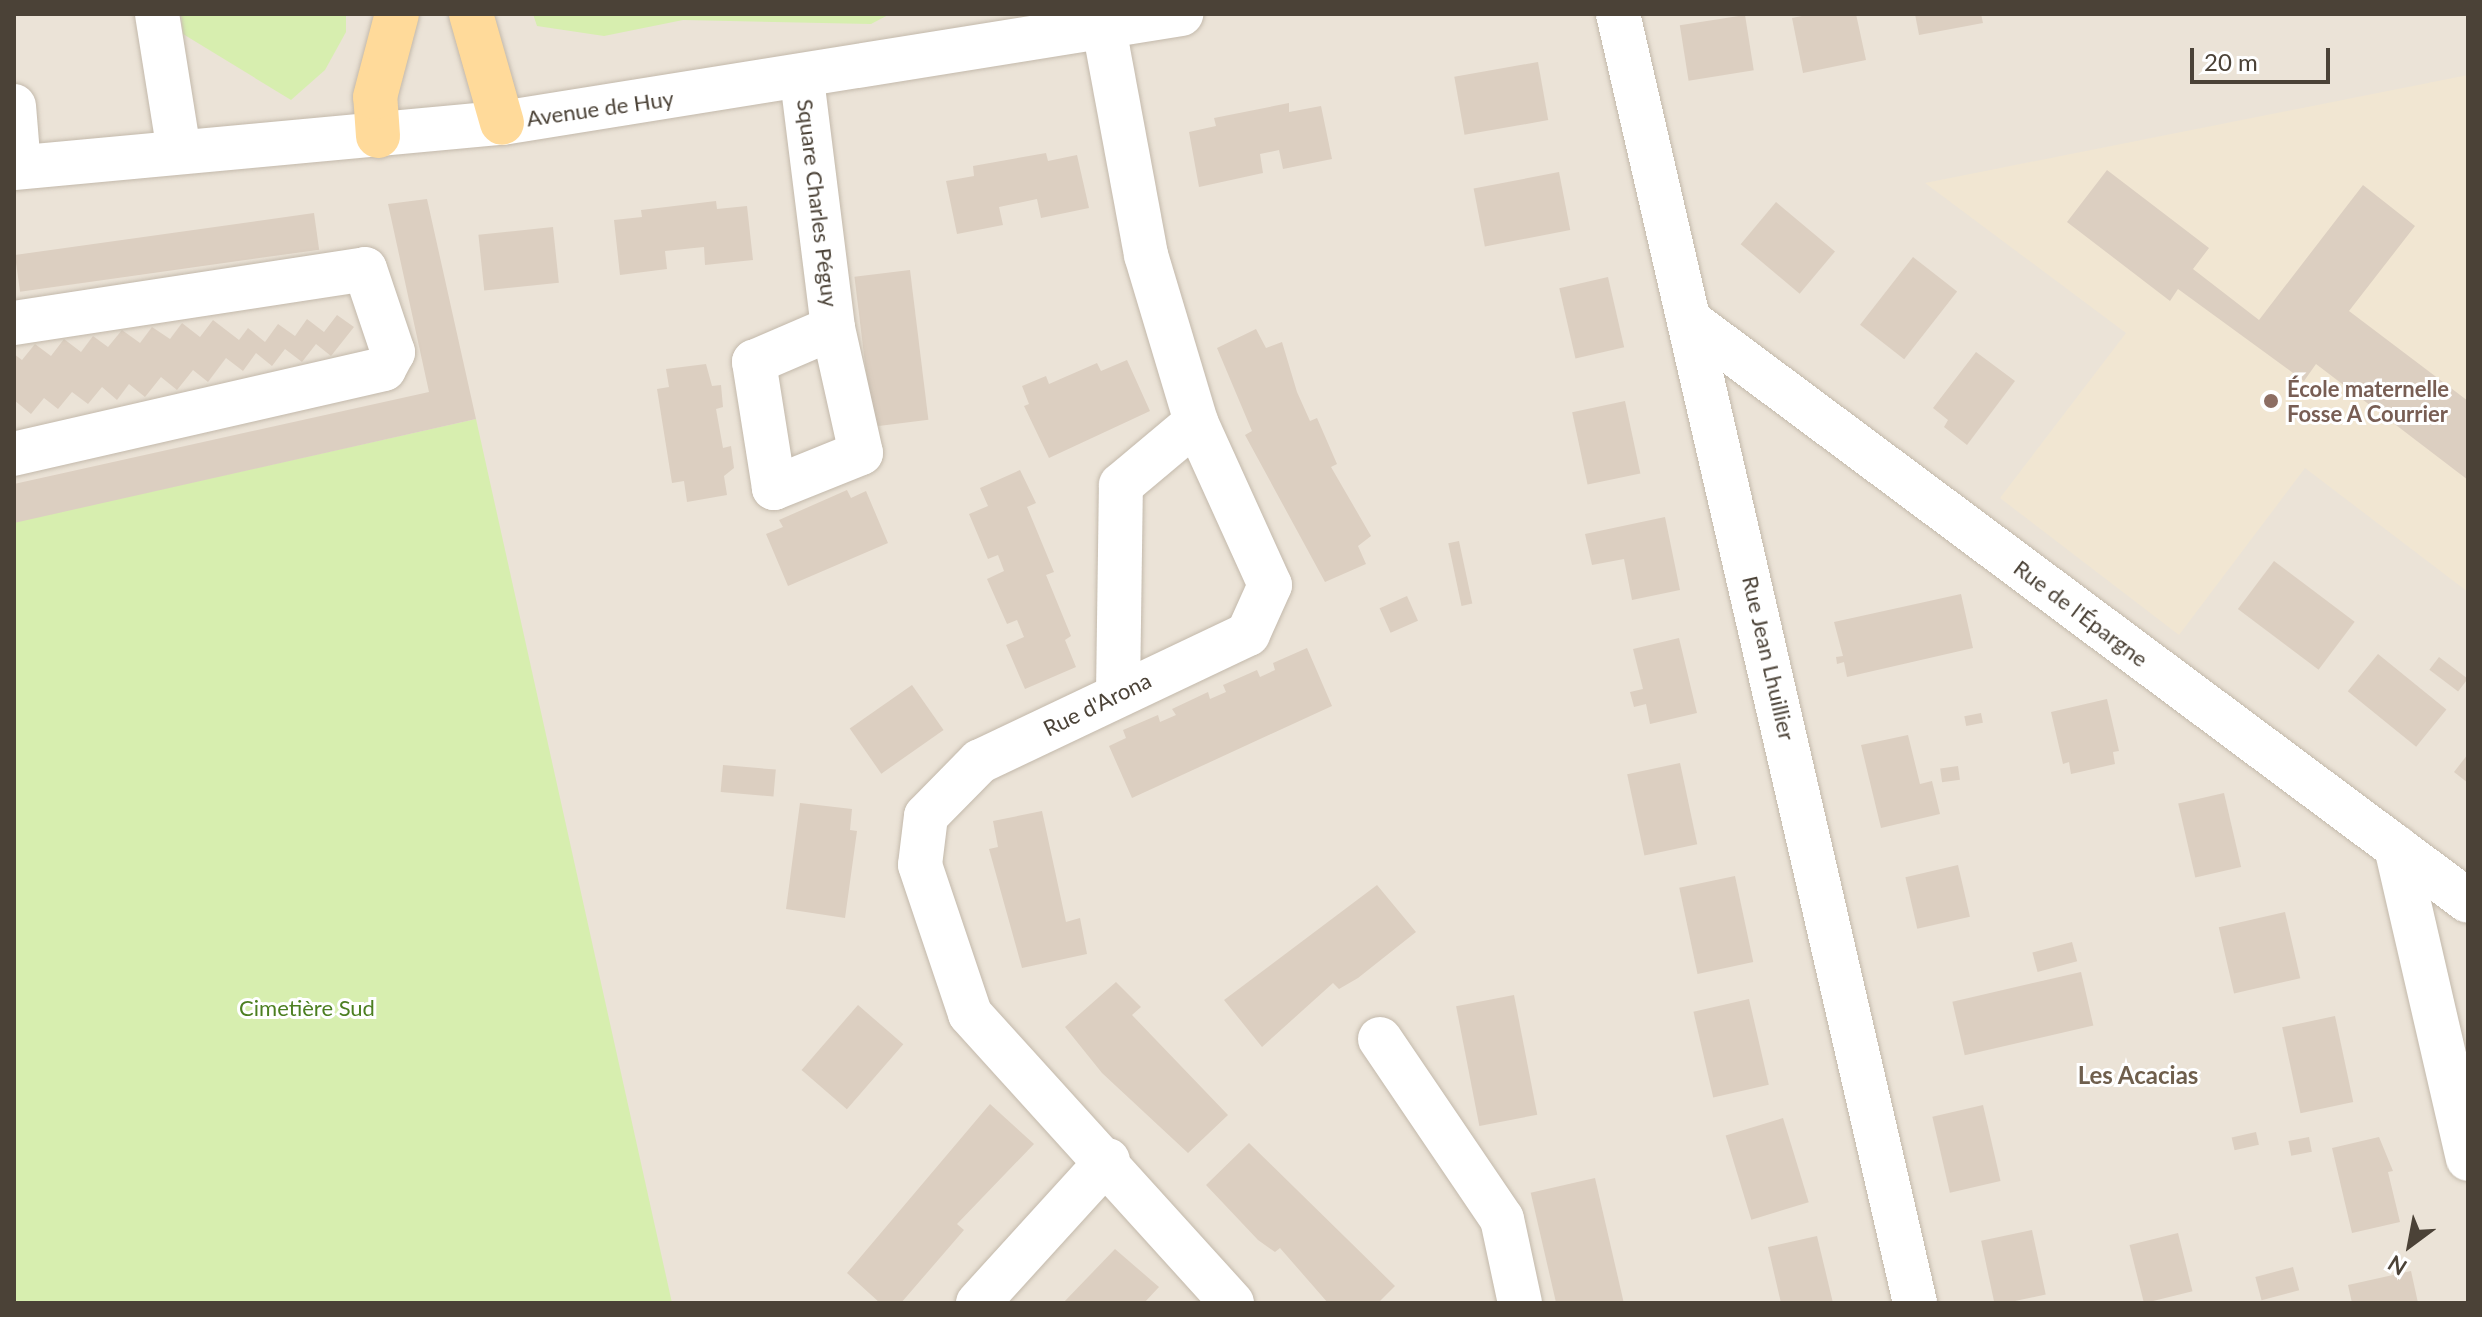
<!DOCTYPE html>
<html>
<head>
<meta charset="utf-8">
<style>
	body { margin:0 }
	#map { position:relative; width:2482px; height:1317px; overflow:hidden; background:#f6f2ea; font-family:Lato,sans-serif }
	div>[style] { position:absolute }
	.residential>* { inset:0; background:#ebe3d7; transform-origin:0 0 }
	.education>* { inset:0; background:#f1e6d2 }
	.green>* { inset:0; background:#d7eeaf }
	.building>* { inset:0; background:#dccfc1; transform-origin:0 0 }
	.roads { filter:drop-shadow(0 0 2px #c3b9ab) drop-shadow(0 0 2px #c3b9ab) }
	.minor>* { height:44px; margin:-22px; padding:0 22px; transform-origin:22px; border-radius:22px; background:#fff }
	.major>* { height:44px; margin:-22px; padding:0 22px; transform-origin:22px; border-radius:22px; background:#ffda9a }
	.dots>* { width:22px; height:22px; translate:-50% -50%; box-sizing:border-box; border:4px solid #fff; border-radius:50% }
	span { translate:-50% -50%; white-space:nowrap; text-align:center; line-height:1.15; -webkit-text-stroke:6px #fff; paint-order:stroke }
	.street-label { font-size:22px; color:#4b4237 }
	.education-label { font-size:22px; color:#785e54; font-weight:700 }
	.left { translate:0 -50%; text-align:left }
	.park-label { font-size:22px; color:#4c7f21 }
	.neighbourhood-label { font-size:24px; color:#6f5f4d; font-weight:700 }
	.frame { position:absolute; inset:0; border:16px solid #4b4237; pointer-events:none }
	.north { position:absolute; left:2370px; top:1205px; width:80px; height:80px; -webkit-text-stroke:6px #fff; paint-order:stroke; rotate:212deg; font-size:22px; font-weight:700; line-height:32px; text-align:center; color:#4b4237 }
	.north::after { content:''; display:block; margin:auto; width:28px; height:36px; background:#4b4237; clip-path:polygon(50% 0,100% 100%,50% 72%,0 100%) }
	.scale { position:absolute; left:2190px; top:48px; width:140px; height:36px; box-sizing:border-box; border:4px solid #4b4237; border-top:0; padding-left:10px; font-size:24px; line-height:28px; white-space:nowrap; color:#4b4237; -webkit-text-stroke:6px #fff; paint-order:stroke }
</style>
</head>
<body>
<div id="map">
	<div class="residential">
		<i style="left:14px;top:14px;width:2454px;height:1289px"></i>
	</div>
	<div class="education">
		<i style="clip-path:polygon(2468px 75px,2468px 592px,2305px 468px,2179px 635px,2000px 498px,2126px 333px,1925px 183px)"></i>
	</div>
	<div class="green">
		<i style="clip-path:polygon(181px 14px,346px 14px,346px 32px,325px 70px,291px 100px,183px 34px)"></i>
		<i style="clip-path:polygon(533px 14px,890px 14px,871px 24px,683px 20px,604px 36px,537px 26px)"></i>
		<i style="clip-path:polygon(476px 419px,672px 1303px,14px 1303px,14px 522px)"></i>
	</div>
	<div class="building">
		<i style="clip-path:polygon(1812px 14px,1856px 14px,1866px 60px,1803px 73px,1792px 18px)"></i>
		<i style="clip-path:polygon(1915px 14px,1981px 14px,1983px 23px,1919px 35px)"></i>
		<i style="left:1745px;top:15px;width:56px;height:66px;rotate:81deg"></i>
		<i style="left:1538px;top:62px;width:59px;height:85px;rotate:80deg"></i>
		<i style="clip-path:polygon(1289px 103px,1289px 112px,1321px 106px,1332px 159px,1283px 169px,1279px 150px,1260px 154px,1263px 173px,1199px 187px,1189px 132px,1216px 126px,1214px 118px)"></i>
		<i style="clip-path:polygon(1046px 153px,1048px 161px,1077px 155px,1089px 208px,1041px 218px,1037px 199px,999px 207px,1003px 225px,957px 234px,946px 181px,974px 176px,973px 166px)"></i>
		<i style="clip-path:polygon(2107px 170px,2209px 248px,2193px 269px,2259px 320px,2363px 185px,2415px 226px,2349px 311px,2468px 401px,2468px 480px,2316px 364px,2304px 381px,2178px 289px,2170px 301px,2067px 222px)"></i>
		<i style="left:1559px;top:172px;width:59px;height:87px;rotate:79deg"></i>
		<i style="clip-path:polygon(427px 199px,476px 419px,14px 523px,14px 484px,429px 392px,388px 204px)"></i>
		<i style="clip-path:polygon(716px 201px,717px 209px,747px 206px,753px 260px,705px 265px,704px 247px,665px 251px,667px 269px,620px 275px,614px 220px,642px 217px,641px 210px)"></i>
		<i style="left:1776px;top:202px;width:77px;height:55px;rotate:40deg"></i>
		<i style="left:314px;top:213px;width:37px;height:302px;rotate:82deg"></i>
		<i style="left:553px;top:227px;width:56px;height:75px;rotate:84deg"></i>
		<i style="left:1913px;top:257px;width:56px;height:86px;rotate:38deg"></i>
		<i style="left:910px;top:270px;width:151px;height:56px;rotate:83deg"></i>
		<i style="left:1608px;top:277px;width:72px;height:50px;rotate:77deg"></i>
		<i style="clip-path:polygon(337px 315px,354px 327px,331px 356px,316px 344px,302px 362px,285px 349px,272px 366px,256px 353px,243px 371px,226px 358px,208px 382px,193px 370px,177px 390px,161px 377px,145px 397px,129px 384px,117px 400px,102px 387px,88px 404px,72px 392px,58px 409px,44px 398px,31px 414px,14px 400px,14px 354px,22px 360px,35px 344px,51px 356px,64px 339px,81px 352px,93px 336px,108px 347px,122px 330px,140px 343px,152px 327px,170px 339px,182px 323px,200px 337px,213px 320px,239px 340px,248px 328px,265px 342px,278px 324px,295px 336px,307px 319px,324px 332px)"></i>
		<i style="clip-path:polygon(1256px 329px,1266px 348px,1282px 342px,1297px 392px,1310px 421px,1317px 418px,1337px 464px,1331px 467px,1371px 536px,1358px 546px,1366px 564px,1325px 582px,1245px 435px,1252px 431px,1217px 348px)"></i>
		<i style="clip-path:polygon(1976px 352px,2015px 381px,1967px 445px,1944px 427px,1948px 420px,1933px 408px)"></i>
		<i style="clip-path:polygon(1127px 360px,1150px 411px,1049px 458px,1024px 406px,1029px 404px,1022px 386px,1046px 376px,1049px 384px,1097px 363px,1101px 371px)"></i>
		<i style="clip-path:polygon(706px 364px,712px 386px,721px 385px,723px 407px,716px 409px,723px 448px,731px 446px,734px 468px,724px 476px,727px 495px,687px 502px,684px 481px,672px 483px,657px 389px,669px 387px,666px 369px)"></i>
		<i style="left:1625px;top:401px;width:74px;height:54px;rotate:78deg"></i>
		<i style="clip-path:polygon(1020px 470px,1036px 503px,1027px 507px,1054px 572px,1046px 575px,1071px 636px,1065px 640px,1076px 667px,1025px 689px,1006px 645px,1024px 637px,1017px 620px,1007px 624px,987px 579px,1004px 571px,998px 555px,988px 559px,969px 514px,988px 506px,980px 488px)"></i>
		<i style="clip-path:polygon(847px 490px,851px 498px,866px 491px,888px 543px,788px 586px,766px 534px,783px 527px,779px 520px)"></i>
		<i style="clip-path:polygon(1665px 517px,1680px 590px,1632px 600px,1624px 559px,1592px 565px,1585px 534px)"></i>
		<i style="left:1459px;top:541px;width:64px;height:11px;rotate:78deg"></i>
		<i style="left:2274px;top:561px;width:101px;height:60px;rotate:37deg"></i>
		<i style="clip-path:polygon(1961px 594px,1973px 648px,1847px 677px,1844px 662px,1837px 664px,1836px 657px,1843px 656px,1834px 622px)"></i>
		<i style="left:1407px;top:596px;width:27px;height:30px;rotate:66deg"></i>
		<i style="clip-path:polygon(1679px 638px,1697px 713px,1650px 724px,1646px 704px,1634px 707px,1630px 692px,1643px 689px,1633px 649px)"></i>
		<i style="clip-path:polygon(1307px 648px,1332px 706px,1132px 798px,1109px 746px,1126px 738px,1123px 730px,1158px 715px,1160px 722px,1176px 715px,1172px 709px,1208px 692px,1210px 699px,1226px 692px,1223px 685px,1257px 670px,1260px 677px,1275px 670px,1273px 663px)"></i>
		<i style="left:2378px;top:654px;width:88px;height:48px;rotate:39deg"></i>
		<i style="left:2439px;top:657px;width:36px;height:16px;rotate:37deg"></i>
		<i style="left:912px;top:685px;width:55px;height:76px;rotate:55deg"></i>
		<i style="clip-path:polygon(2107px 699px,2119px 751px,2113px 752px,2115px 764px,2071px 774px,2069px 762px,2063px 764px,2051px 712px)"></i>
		<i style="left:1981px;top:713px;width:10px;height:17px;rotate:79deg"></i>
		<i style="clip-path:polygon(1908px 735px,1920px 784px,1932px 781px,1940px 814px,1881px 828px,1861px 745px)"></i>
		<i style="clip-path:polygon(2468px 754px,2468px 783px,2454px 772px)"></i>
		<i style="left:1680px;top:763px;width:83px;height:54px;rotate:78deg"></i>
		<i style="left:723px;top:765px;width:53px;height:27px;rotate:5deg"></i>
		<i style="left:1958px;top:766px;width:14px;height:18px;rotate:82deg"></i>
		<i style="left:2224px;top:793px;width:76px;height:47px;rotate:77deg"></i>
		<i style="clip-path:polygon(800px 803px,852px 809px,850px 830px,857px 831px,845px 918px,786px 909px)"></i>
		<i style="clip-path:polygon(1042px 811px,1066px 922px,1080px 918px,1087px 954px,1022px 968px,989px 849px,998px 847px,993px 821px)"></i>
		<i style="left:1958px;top:865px;width:53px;height:54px;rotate:77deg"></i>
		<i style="left:1735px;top:876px;width:88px;height:57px;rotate:78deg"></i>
		<i style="clip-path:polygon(1377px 885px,1416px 932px,1358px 978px,1339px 989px,1333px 983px,1262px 1047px,1224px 1000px)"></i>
		<i style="left:2285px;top:912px;width:68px;height:68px;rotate:77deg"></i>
		<i style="left:2072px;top:942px;width:20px;height:41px;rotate:75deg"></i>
		<i style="left:2081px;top:972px;width:55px;height:132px;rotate:77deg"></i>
		<i style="clip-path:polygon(1116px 982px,1141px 1007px,1132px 1015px,1228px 1115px,1188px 1153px,1102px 1073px,1065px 1027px)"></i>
		<i style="left:1514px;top:995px;width:122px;height:59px;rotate:79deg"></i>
		<i style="left:1749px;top:999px;width:88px;height:57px;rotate:77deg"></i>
		<i style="left:858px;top:1005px;width:60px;height:86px;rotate:41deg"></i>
		<i style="left:2335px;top:1016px;width:88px;height:54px;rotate:78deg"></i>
		<i style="clip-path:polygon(990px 1104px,1034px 1144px,957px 1224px,964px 1230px,901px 1303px,880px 1303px,847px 1273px)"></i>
		<i style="left:1983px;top:1105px;width:78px;height:52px;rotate:77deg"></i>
		<i style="left:1783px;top:1118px;width:88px;height:60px;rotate:73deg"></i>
		<i style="left:2256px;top:1132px;width:13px;height:25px;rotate:77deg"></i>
		<i style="left:2309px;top:1137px;width:15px;height:21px;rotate:79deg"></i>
		<i style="clip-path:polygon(2379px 1137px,2393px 1171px,2388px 1172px,2400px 1222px,2352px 1233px,2332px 1148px)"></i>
		<i style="clip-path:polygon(1249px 1143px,1395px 1286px,1378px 1303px,1328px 1303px,1280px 1248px,1275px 1252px,1258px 1240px,1206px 1185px)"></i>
		<i style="left:1595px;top:1178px;width:128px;height:66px;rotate:77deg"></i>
		<i style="left:2032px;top:1230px;width:66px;height:52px;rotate:78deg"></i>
		<i style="left:2178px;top:1233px;width:60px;height:50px;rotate:76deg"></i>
		<i style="clip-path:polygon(1817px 1236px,1833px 1303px,1781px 1303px,1768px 1247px)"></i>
		<i style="clip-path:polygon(1115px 1249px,1159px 1287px,1144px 1303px,1063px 1303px)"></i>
		<i style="left:2293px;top:1267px;width:24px;height:39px;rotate:75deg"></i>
		<i style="clip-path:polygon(2411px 1271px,2418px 1303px,2352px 1303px,2348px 1285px)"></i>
	</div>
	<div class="roads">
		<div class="minor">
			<i style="left:157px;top:14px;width:139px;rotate:80.9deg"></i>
			<i style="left:1618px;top:14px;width:1323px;rotate:77.02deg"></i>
			<i style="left:1104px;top:28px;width:231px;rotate:79.5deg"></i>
			<i style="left:1146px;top:255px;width:174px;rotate:73.3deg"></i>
			<i style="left:1196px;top:422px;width:179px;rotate:65.6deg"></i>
			<i style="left:1270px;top:585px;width:54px;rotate:114.2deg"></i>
			<i style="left:1248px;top:634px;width:297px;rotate:154.6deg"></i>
			<i style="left:980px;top:761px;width:77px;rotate:134.5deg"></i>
			<i style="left:926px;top:816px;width:49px;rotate:97deg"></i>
			<i style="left:920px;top:865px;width:157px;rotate:71.4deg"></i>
			<i style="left:970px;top:1014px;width:390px;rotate:47.8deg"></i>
			<i style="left:802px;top:79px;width:251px;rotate:82.9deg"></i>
			<i style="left:833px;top:328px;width:128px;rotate:77.4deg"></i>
			<i style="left:861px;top:453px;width:94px;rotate:158.1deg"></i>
			<i style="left:774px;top:488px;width:128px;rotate:-99deg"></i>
			<i style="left:754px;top:362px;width:86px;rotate:-23.3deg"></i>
			<i style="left:14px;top:106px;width:61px;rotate:85.3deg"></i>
			<i style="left:14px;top:168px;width:490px;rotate:-5.3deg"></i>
			<i style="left:502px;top:123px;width:688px;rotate:-9.12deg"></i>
			<i style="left:14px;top:323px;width:355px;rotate:-8.7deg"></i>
			<i style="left:365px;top:269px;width:88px;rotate:71.4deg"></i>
			<i style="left:393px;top:352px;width:19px;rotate:118deg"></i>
			<i style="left:384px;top:369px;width:380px;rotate:167.1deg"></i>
			<i style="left:1694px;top:324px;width:965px;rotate:36.7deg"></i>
			<i style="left:1118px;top:694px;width:209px;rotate:-89.2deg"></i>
			<i style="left:1121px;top:485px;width:98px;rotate:-40deg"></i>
			<i style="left:2396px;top:847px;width:320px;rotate:77deg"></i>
			<i style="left:1380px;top:1039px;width:217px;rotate:55.9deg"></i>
			<i style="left:1502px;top:1219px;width:86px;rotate:77.9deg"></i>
			<i style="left:978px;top:1303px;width:193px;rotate:-47.7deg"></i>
		</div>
		<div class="major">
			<i style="left:471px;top:14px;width:113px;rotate:74.1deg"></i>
			<i style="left:378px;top:136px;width:39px;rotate:-94deg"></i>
			<i style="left:375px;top:97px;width:86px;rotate:-75.2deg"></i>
		</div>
	</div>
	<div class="dots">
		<i style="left:2271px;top:401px;background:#8d6e63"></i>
	</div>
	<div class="street-label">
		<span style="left:600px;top:108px;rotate:-8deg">Avenue de Huy</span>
		<span style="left:818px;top:203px;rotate:83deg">Square Charles Péguy</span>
		<span style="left:2081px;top:613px;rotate:37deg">Rue de l'Épargne</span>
		<span style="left:1769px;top:658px;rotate:77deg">Rue Jean Lhuillier</span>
		<span style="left:1097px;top:704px;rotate:-26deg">Rue d'Arona</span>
	</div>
	<div class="education-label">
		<span class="left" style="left:2287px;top:401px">École maternelle<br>Fosse A Courrier</span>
	</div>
	<div class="park-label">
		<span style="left:307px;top:1008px">Cimetière Sud</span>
	</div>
	<div class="neighbourhood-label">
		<span style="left:2138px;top:1075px">Les Acacias</span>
	</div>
	<div class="frame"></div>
	<div class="north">N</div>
	<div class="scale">20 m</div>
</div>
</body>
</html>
